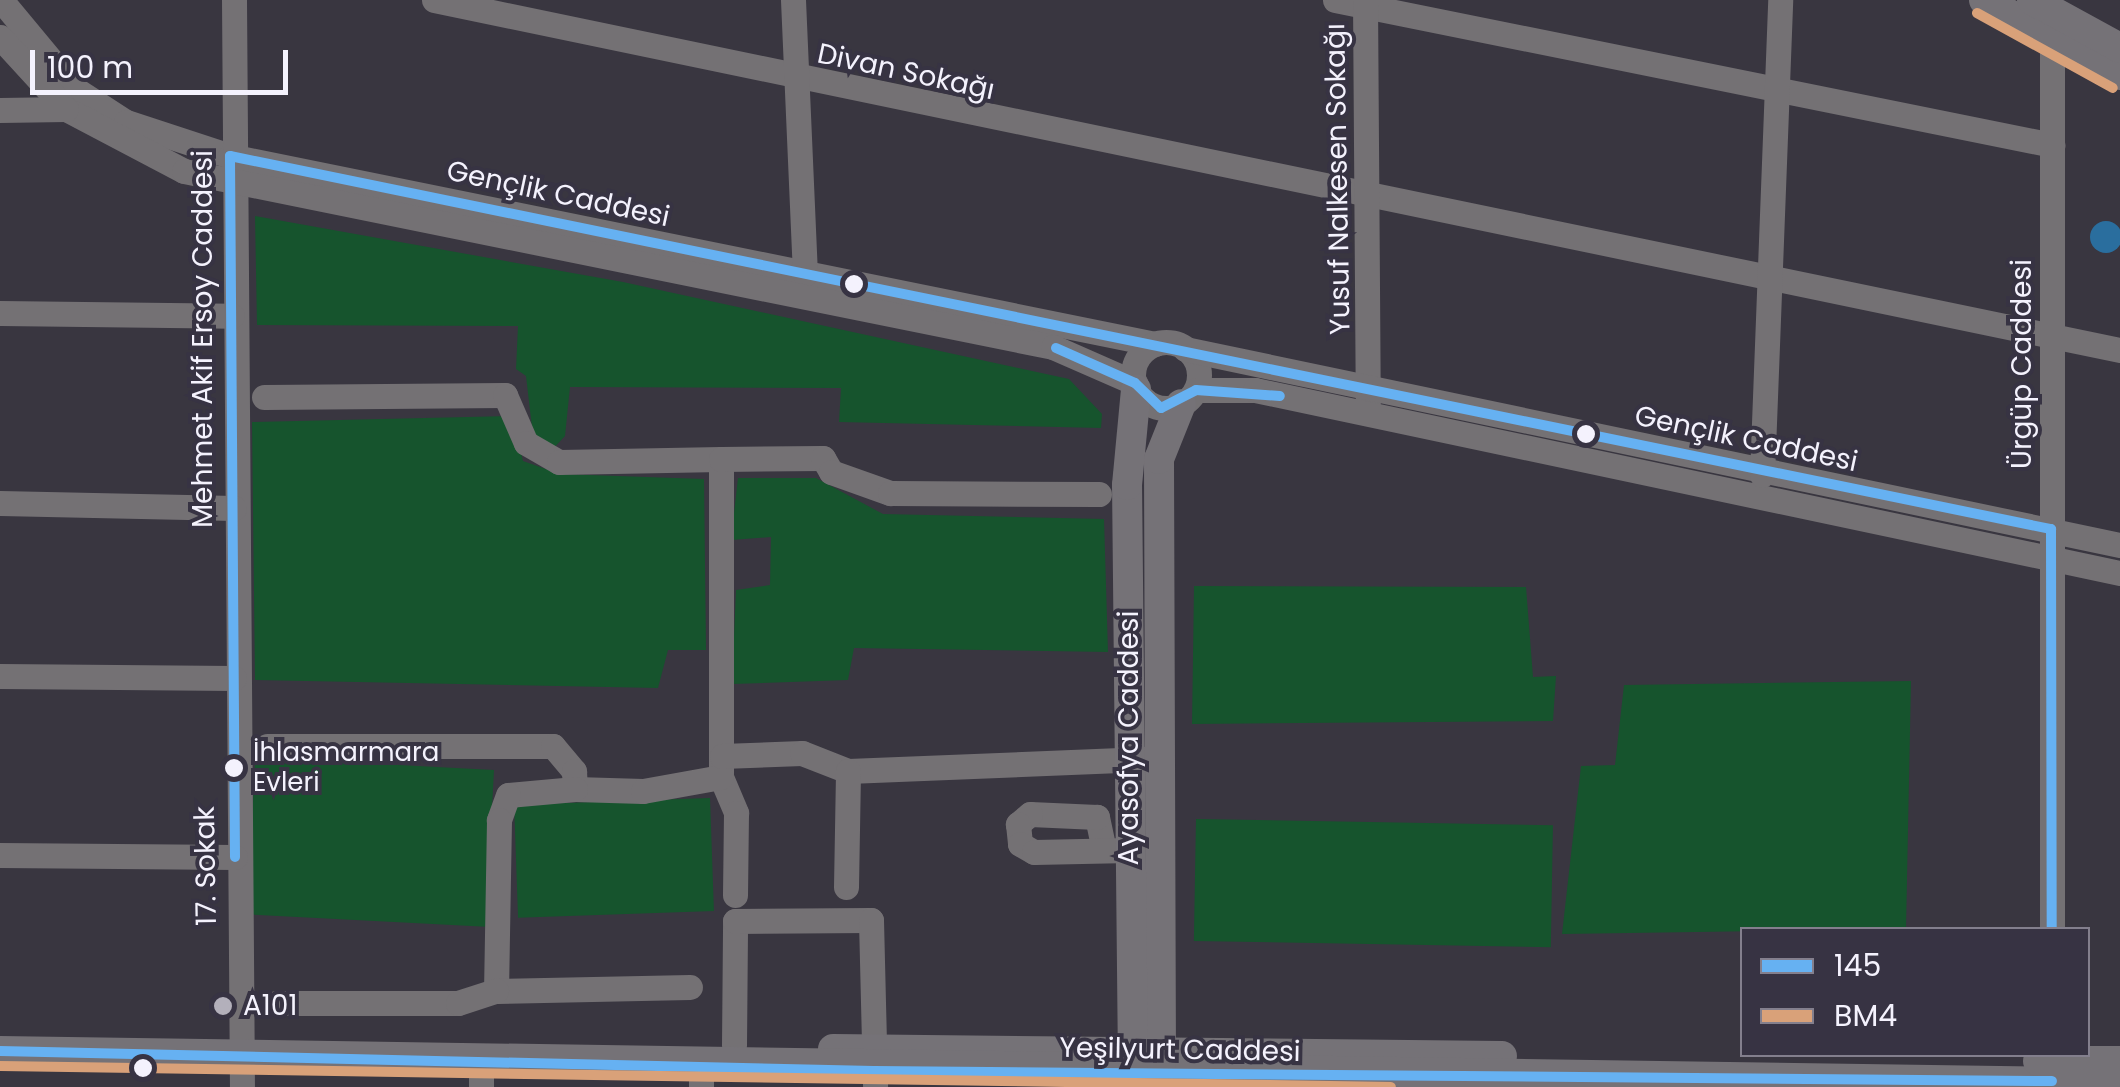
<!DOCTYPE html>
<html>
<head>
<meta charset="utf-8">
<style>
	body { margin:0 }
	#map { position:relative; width:2120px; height:1087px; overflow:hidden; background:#393640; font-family:Poppins,sans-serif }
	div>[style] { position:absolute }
	.green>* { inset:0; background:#16542d; transform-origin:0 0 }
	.water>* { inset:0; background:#2a6e9e }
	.round { border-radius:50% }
	.minor>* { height:25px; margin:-12.5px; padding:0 12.5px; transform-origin:12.5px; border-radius:12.5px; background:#747174 }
	.minor>.ring { margin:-12.5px; padding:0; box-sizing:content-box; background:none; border:25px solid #747174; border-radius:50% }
	.major>* { height:30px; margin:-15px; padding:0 15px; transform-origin:15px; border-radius:15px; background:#757277 }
	.bus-1>* { height:10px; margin:-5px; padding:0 5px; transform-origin:5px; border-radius:5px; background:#66b1f2 }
	.bus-2>* { height:10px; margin:-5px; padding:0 5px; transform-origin:5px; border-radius:5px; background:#d9a179 }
	.dots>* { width:28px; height:28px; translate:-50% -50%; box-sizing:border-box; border:5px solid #373343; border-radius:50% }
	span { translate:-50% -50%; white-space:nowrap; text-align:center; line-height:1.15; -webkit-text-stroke:8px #373343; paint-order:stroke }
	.bus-label { font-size:26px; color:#f4f2fd }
	.left { translate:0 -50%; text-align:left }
	.street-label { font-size:28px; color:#f4f2fd }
	.poi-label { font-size:28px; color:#f4f2fd }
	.legend { position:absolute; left:1740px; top:927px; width:350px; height:130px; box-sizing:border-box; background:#373343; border:2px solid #837f8d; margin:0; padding:12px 18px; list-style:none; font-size:30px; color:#f4f2fd }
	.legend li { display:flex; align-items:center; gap:20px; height:50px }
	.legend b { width:50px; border:2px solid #837f8d }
	.scale { position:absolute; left:30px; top:50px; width:258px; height:45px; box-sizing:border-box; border:5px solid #f4f2fd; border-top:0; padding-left:12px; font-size:30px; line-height:35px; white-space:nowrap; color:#f4f2fd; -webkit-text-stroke:8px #373343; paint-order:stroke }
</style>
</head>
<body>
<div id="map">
	<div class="green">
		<i style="clip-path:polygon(255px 216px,623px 282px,1069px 379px,1102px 414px,1101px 428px,839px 422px,841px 388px,570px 387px,565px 436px,551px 451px,533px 436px,526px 376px,516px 369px,518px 326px,257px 325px)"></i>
		<i style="clip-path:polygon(512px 416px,523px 461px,560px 474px,704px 479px,706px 650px,668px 650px,658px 688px,255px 680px,252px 422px)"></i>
		<i style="clip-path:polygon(738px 478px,816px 478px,883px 514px,1104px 519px,1108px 652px,854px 648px,848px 680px,732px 684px,736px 590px,770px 585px,771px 537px,731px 540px)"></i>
		<i style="clip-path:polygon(1194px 586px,1526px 587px,1533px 677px,1556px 676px,1553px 721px,1192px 724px)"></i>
		<i style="clip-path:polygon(1911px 681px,1906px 929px,1562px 934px,1581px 766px,1615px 765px,1624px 685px)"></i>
		<i style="left:494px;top:770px;width:157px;height:239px;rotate:93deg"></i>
		<i style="left:710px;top:798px;width:113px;height:196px;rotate:88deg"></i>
		<i style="left:1196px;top:819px;width:357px;height:122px;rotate:1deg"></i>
	</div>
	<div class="water">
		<i class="round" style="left:2090px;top:221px;width:32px;height:32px"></i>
	</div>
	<div class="minor">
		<i style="left:1px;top:0;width:116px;rotate:50.3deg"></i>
		<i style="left:75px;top:89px;width:61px;rotate:32.9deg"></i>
		<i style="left:126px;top:122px;width:109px;rotate:18.1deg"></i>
		<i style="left:230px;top:156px;width:944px;rotate:11.49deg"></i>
		<i style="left:234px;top:0;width:1087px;rotate:89.58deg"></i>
		<i style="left:434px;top:0;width:1722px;rotate:11.73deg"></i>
		<i style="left:793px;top:0;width:274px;rotate:87.5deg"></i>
		<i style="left:1335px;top:0;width:732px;rotate:11.43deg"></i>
		<i style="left:1365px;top:0;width:405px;rotate:89.6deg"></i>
		<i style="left:0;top:37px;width:98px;rotate:47.5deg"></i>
		<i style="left:66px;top:109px;width:133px;rotate:27.7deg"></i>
		<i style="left:184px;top:171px;width:887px;rotate:11.45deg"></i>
		<i style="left:1053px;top:347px;width:90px;rotate:23.7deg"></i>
		<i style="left:0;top:110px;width:66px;rotate:-0.9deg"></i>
		<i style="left:0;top:313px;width:232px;rotate:0.7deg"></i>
		<i class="ring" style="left:1133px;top:342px;width:41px;height:41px"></i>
		<i style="left:1185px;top:349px;width:955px;rotate:11.84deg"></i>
		<i style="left:1196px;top:390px;width:59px"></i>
		<i style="left:1255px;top:390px;width:884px;rotate:11.95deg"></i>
		<i style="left:264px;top:397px;width:241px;rotate:-0.5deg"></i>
		<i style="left:505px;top:395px;width:52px;rotate:66.4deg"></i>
		<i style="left:526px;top:443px;width:38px;rotate:30deg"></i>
		<i style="left:559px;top:462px;width:162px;rotate:-1.1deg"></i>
		<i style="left:721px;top:459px;width:318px;rotate:90deg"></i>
		<i style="left:721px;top:777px;width:39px;rotate:67deg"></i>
		<i style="left:736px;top:813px;width:82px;rotate:90.7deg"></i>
		<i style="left:721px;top:459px;width:102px;rotate:-0.6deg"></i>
		<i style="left:823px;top:458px;width:16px;rotate:60deg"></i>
		<i style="left:831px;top:472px;width:63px;rotate:19.6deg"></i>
		<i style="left:890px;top:493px;width:209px;rotate:0.3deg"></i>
		<i style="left:1762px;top:475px;width:475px;rotate:-87.8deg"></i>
		<i style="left:0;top:503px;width:234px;rotate:1.2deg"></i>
		<i style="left:0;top:676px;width:234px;rotate:0.5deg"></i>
		<i style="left:267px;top:746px;width:286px"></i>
		<i style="left:553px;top:746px;width:33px;rotate:50deg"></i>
		<i style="left:574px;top:771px;width:18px;rotate:87deg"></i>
		<i style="left:575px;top:789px;width:68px;rotate:1.7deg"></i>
		<i style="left:643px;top:791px;width:79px;rotate:-10.2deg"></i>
		<i style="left:722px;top:756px;width:80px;rotate:-2.1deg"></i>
		<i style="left:802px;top:753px;width:49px;rotate:21.4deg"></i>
		<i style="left:848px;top:771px;width:297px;rotate:-2.3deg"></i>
		<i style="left:575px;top:789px;width:67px;rotate:174.9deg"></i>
		<i style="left:508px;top:795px;width:27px;rotate:110deg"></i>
		<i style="left:499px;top:820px;width:171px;rotate:91deg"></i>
		<i style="left:496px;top:991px;width:194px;rotate:-1.2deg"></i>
		<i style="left:1104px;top:850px;width:34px;rotate:-102deg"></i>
		<i style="left:1097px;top:817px;width:67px;rotate:-177.4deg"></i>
		<i style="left:1030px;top:814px;width:16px;rotate:140deg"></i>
		<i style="left:1018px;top:824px;width:20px;rotate:84deg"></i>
		<i style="left:1020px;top:844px;width:16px;rotate:30deg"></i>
		<i style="left:1034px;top:852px;width:96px;rotate:-1.2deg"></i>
		<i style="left:0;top:855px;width:235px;rotate:0.5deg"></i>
		<i style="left:846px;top:887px;width:116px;rotate:-89deg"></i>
		<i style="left:2052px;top:930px;width:890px;rotate:-90deg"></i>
		<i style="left:276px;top:1003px;width:182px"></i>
		<i style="left:458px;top:1003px;width:40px;rotate:-18deg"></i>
		<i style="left:734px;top:1045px;width:124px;rotate:-89.5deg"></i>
		<i style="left:735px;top:921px;width:136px;rotate:-0.4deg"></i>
		<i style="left:871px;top:920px;width:167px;rotate:88.6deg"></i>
		<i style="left:481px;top:1087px;width:28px;rotate:-90deg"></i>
		<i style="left:701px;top:1087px;width:22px;rotate:-90deg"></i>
	</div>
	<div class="major">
		<i style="left:1984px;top:0;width:155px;rotate:28.9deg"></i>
		<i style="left:2032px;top:0;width:100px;rotate:28.6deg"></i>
		<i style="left:833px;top:1049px;width:669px;rotate:0.6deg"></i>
		<i style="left:0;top:1051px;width:2120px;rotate:0.86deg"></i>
		<i style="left:2038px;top:1061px;width:82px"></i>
		<i style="left:1161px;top:1064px;width:605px;rotate:-90.19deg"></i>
		<i style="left:1159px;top:459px;width:59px;rotate:-68.2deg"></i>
		<i style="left:1133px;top:1065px;width:580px;rotate:-90.59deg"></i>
		<i style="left:1127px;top:485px;width:96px;rotate:-84.6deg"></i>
	</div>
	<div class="bus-1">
		<i style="left:1056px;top:348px;width:86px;rotate:23.9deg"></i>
		<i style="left:1135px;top:383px;width:36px;rotate:44deg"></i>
		<i style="left:1161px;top:408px;width:39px;rotate:-27deg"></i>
		<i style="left:1196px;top:390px;width:84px;rotate:4.1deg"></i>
		<i style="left:235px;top:857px;width:701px;rotate:-90.41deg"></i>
		<i style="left:230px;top:156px;width:1859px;rotate:11.58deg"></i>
		<i style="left:2051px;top:529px;width:401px;rotate:89.9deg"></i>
		<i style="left:0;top:1051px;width:874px;rotate:1.31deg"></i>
		<i style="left:874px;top:1071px;width:1178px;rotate:0.49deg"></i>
	</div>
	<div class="bus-2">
		<i style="left:1977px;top:13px;width:155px;rotate:28.9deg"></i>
		<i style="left:0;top:1066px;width:1391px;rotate:0.86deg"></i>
	</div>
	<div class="dots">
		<i style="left:854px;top:284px;background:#f4f2fd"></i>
		<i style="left:1586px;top:434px;background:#f4f2fd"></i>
		<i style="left:234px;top:768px;background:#f4f2fd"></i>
		<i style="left:223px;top:1006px;background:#b3b0bb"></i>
		<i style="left:143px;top:1068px;background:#f4f2fd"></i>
	</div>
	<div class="bus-label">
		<span class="left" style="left:253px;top:768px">İhlasmarmara<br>Evleri</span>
	</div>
	<div class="street-label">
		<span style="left:906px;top:72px;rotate:12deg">Divan Sokağı</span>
		<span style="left:1338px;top:179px;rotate:-91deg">Yusuf Nalkesen Sokağı</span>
		<span style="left:558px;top:194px;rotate:12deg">Gençlik Caddesi</span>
		<span style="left:203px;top:339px;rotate:-90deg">Mehmet Akif Ersoy Caddesi</span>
		<span style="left:2022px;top:364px;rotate:-90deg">Ürgüp Caddesi</span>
		<span style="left:1746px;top:439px;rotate:12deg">Gençlik Caddesi</span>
		<span style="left:1129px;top:738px;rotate:-90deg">Ayasofya Caddesi</span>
		<span style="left:206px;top:866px;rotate:-91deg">17. Sokak</span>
		<span style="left:1180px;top:1050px;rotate:1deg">Yeşilyurt Caddesi</span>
	</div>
	<div class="poi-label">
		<span class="left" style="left:243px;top:1006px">A101</span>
	</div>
	<ul class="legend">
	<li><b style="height:12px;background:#66b1f2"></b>145</li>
	<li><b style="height:12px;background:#d9a179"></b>BM4</li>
	</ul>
	<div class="scale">100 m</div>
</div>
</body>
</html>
